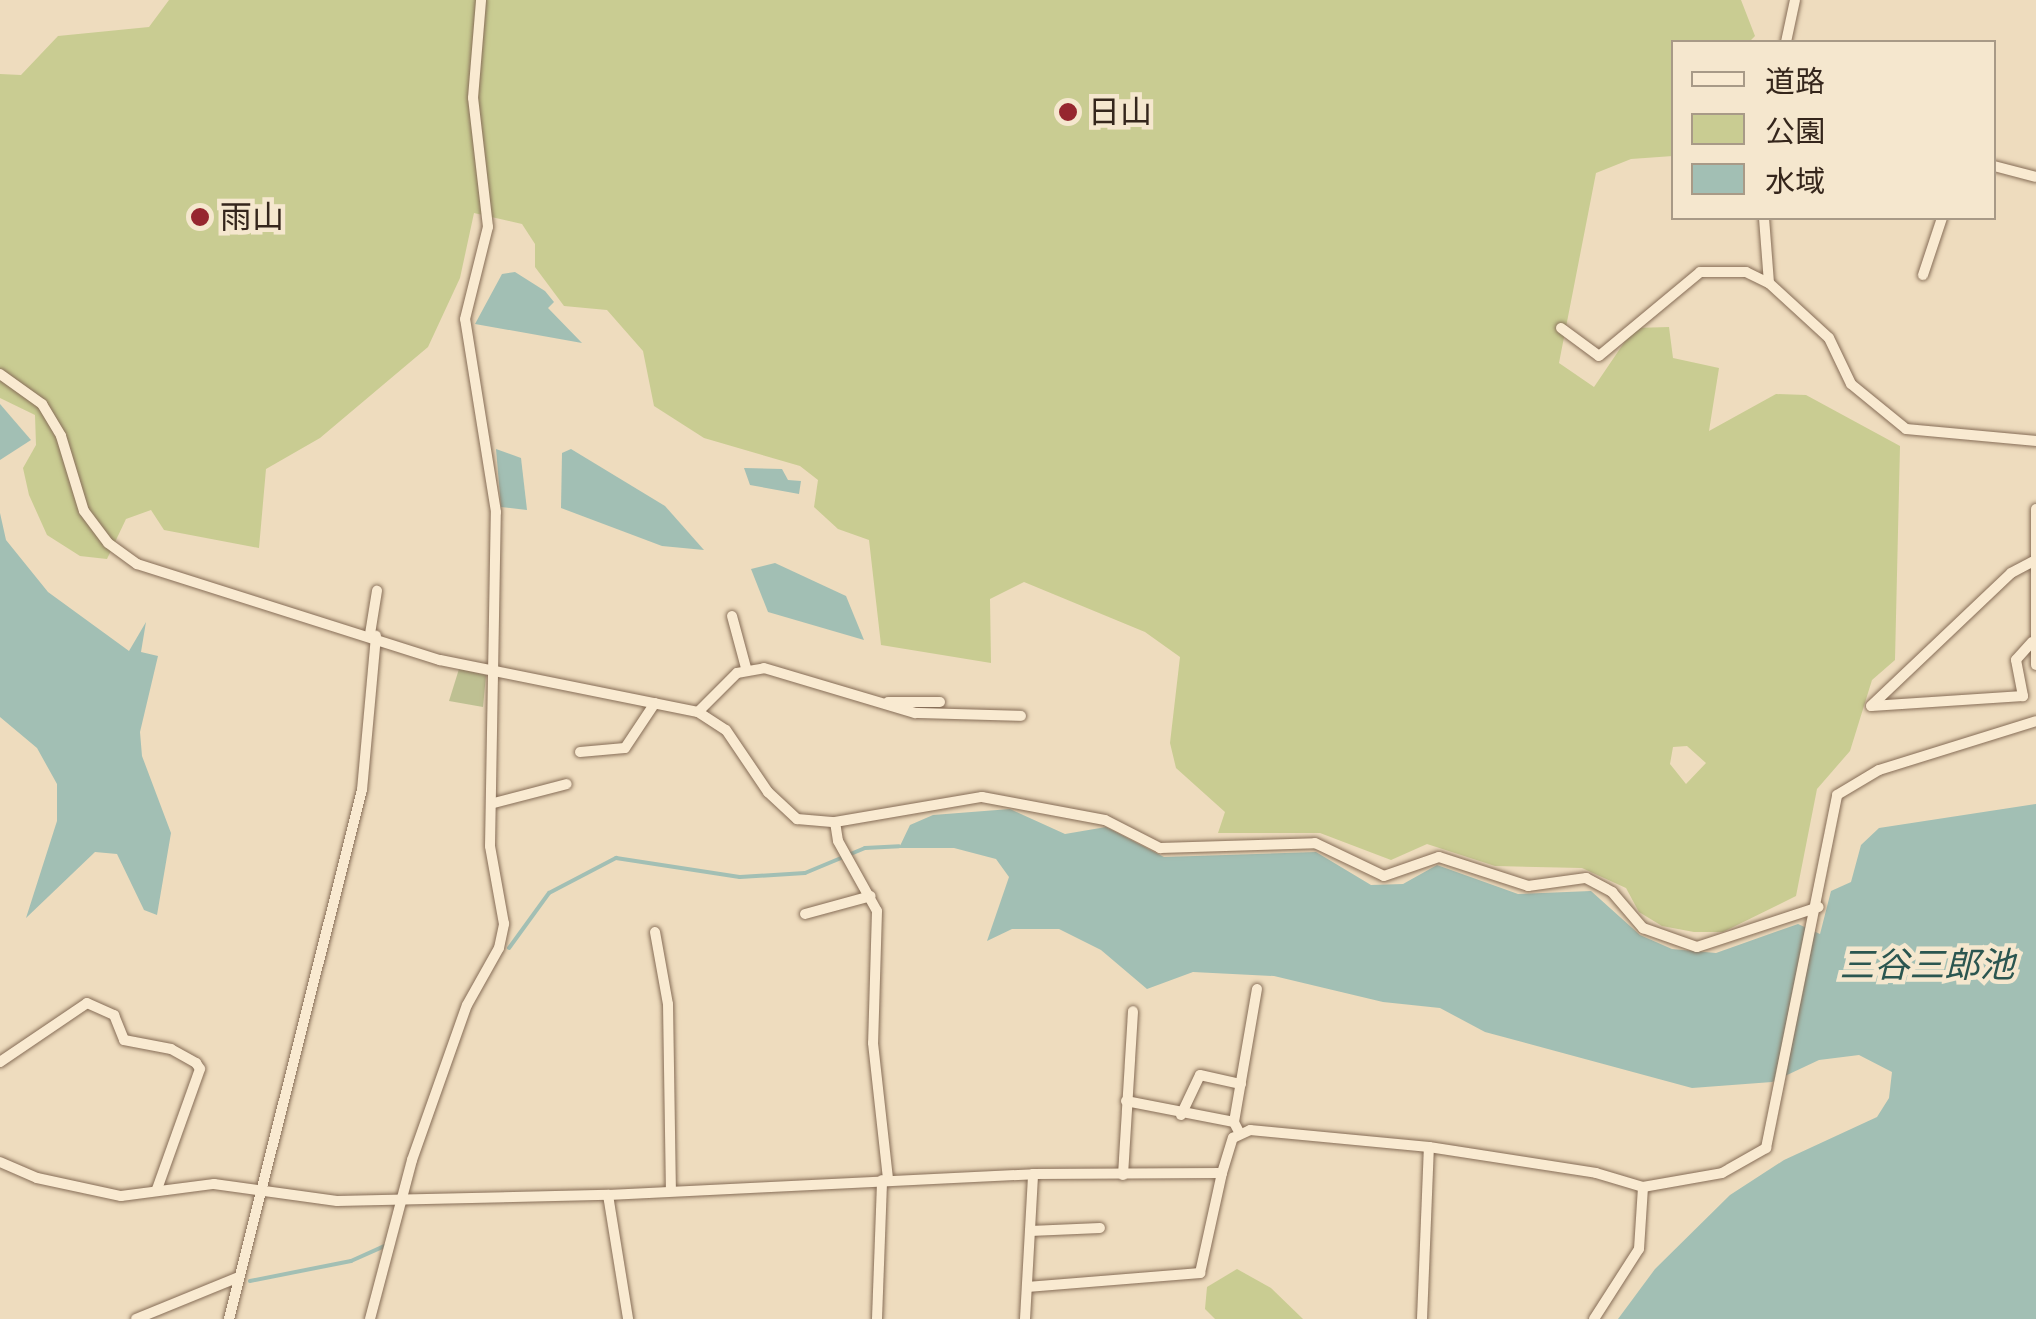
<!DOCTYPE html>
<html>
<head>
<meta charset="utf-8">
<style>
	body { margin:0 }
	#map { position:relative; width:2036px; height:1319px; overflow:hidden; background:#eedcbe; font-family:"Roboto Serif","Noto Sans JP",serif }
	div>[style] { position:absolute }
	.green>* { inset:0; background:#c9cc92 }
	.cemetery>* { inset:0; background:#bec092 }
	.water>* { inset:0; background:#a2bfb4 }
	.stream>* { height:4px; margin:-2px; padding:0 2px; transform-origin:2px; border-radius:2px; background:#a2bfb4 }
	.roads { filter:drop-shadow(0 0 2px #866d57) drop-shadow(0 0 2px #866d57) }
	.minor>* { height:10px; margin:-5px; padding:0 5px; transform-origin:5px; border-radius:5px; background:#f9ead1 }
	.dots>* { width:28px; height:28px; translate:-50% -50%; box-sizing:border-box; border:5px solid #f5e7ce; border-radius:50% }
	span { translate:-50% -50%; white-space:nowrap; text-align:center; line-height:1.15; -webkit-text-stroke:9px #f5e7ce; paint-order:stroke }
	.poi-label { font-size:32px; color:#35261c }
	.left { translate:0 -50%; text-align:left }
	.water-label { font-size:35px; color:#2b5650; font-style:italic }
	.legend { position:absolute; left:1671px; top:40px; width:325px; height:180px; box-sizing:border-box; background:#f5e7ce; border:2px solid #a89a87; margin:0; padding:12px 18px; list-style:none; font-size:30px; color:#35261c }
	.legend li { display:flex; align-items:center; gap:20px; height:50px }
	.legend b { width:50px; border:2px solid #a89a87 }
</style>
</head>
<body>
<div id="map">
	<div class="green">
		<i style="clip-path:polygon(evenodd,169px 0,1741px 0,1755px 36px,1749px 42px,1674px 42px,1673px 156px,1631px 159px,1596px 173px,1559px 363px,1594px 387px,1634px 328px,1669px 327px,1673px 358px,1719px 368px,1709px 431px,1776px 394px,1806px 395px,1900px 446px,1895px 660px,1872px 680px,1850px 751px,1817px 789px,1796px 896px,1723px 932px,1694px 932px,1662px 926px,1639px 912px,1626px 888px,1582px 868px,1495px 866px,1427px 844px,1391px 860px,1320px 833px,1218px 833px,1225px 812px,1176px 768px,1170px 743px,1180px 657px,1145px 632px,1024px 582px,990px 599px,991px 663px,881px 645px,869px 540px,838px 529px,814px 507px,818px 480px,800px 466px,704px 438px,654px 406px,643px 351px,607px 310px,564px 306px,535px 267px,535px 244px,522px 224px,474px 213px,460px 278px,428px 347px,320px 438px,266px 469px,259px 548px,164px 530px,151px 510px,126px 519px,107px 559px,80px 556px,47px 535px,29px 495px,23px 468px,36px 445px,35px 415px,0 398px,0 74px,21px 75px,58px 36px,149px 27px,169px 0,1687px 746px,1706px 763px,1686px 784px,1670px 764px,1673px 747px,1687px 746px)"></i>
		<i style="clip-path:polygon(1237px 1269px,1271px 1288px,1303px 1319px,1215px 1319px,1205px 1309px,1207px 1287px)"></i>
	</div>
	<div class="cemetery">
		<i style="clip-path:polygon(459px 669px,486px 675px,483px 707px,449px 701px)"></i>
	</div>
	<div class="water">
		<i style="clip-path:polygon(515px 272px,545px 291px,554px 302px,548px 308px,582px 343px,475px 324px,502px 274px)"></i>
		<i style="clip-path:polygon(0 404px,31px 440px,0 460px)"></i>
		<i style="clip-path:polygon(496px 449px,521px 458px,527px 510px,501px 507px)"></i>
		<i style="clip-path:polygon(571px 449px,665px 506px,704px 550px,662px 546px,561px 508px,562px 453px)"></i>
		<i style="clip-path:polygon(744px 468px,782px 469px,788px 480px,801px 481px,799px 494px,750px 485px)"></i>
		<i style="clip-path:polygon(0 513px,6px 540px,48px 592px,129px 651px,146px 622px,141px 652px,158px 656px,140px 732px,142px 756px,171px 833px,157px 915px,144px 910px,117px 854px,95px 852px,26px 918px,57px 821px,57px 784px,37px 748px,0 717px)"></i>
		<i style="clip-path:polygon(775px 563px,846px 596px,864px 640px,768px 612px,751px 569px)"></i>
		<i style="clip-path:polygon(2036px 804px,2036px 1319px,1618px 1319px,1655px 1269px,1730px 1195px,1784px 1160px,1877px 1117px,1889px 1098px,1892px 1072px,1859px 1055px,1819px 1060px,1772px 1082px,1692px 1088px,1485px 1032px,1440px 1008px,1383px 1002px,1274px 976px,1193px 972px,1147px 989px,1101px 950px,1059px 929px,1012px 929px,987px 941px,1009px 877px,996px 859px,954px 848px,899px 848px,910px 825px,933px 815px,1010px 809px,1065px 834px,1106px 827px,1164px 857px,1316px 852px,1371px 885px,1403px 884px,1437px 865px,1518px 894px,1591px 891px,1640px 935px,1672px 949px,1716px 953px,1798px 924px,1820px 934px,1831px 891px,1851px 882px,1861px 845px,1879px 828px)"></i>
	</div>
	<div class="stream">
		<i style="left:509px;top:948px;width:68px;rotate:-54deg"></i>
		<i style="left:549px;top:893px;width:76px;rotate:-27.6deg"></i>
		<i style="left:616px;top:858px;width:125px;rotate:8.7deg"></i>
		<i style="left:740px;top:877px;width:65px;rotate:-3.5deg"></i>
		<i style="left:805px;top:873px;width:65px;rotate:-22.6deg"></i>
		<i style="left:865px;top:848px;width:34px;rotate:-3deg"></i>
		<i style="left:250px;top:1281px;width:103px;rotate:-11.2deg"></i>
		<i style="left:351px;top:1261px;width:37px;rotate:-24deg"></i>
	</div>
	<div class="roads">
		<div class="minor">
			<i style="left:1786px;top:42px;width:43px;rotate:-77.9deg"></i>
			<i style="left:1994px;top:166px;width:43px;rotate:14.7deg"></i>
			<i style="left:1764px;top:218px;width:65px;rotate:85.6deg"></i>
			<i style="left:1769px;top:283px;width:81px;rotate:42.5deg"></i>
			<i style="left:1829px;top:338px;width:51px;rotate:64.4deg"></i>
			<i style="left:1851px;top:384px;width:71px;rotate:39.3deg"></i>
			<i style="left:1906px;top:429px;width:131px;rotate:5.3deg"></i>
			<i style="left:1923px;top:275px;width:60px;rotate:-71.6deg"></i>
			<i style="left:1561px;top:328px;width:47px;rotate:36.4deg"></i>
			<i style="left:1599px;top:356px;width:131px;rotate:-39.7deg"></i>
			<i style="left:1700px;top:272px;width:46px"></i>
			<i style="left:1746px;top:272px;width:25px;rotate:26deg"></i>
			<i style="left:0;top:374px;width:52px;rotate:35.5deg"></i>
			<i style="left:42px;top:404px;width:37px;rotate:59deg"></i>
			<i style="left:61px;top:436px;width:78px;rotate:73deg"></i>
			<i style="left:84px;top:511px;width:40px;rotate:53deg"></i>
			<i style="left:108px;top:543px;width:36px;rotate:36deg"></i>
			<i style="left:137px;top:564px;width:318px;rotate:17.6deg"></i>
			<i style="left:440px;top:660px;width:263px;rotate:11.4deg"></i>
			<i style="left:698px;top:712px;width:33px;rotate:33deg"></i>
			<i style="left:726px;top:730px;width:75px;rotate:55.9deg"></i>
			<i style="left:768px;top:792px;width:40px;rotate:43deg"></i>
			<i style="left:797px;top:819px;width:38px;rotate:5deg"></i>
			<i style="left:835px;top:822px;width:149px;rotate:-9.7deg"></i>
			<i style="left:982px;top:797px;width:125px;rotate:10.6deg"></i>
			<i style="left:1105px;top:820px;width:62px;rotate:27deg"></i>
			<i style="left:1160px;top:848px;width:155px;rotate:-1.8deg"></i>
			<i style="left:1315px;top:843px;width:76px;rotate:25.6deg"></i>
			<i style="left:1384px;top:876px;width:58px;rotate:-19.1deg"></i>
			<i style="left:1439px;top:857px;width:94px;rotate:18deg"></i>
			<i style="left:1528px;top:886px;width:59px;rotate:-7.9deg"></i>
			<i style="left:1586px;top:878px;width:30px;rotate:28deg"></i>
			<i style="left:1612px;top:892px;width:48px;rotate:49.3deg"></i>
			<i style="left:1643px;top:928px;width:57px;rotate:19.4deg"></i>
			<i style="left:1697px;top:947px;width:128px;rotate:-18.2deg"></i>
			<i style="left:2036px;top:509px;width:156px;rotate:90deg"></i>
			<i style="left:732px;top:616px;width:54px;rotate:74.9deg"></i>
			<i style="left:370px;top:634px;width:44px;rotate:-80.8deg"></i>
			<i style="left:2032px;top:642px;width:24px;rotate:132deg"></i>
			<i style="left:2016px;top:660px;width:37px;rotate:79deg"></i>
			<i style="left:2023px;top:696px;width:152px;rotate:176.2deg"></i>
			<i style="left:1871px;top:706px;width:193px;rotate:-43.5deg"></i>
			<i style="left:2011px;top:573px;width:26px;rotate:-28deg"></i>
			<i style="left:888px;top:702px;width:52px"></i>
			<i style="left:698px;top:712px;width:55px;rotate:-45deg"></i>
			<i style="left:737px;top:673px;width:27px;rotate:-10deg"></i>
			<i style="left:764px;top:668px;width:158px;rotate:16.6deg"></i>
			<i style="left:915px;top:713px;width:106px;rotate:1.6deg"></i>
			<i style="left:580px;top:752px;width:45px;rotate:-5.1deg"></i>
			<i style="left:625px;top:748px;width:54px;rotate:-56.3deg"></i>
			<i style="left:494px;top:803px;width:75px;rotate:-14.6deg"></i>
			<i style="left:835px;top:822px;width:19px;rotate:81deg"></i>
			<i style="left:838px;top:841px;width:80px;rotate:60.9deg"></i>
			<i style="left:877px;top:911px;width:132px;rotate:91.7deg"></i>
			<i style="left:873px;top:1043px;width:137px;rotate:83.7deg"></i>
			<i style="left:805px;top:914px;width:68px;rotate:-15.3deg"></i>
			<i style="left:655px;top:932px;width:73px;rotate:79.8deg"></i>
			<i style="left:668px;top:1004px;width:187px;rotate:89.1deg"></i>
			<i style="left:0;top:1062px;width:105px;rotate:-34.1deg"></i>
			<i style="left:87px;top:1003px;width:30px;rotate:24deg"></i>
			<i style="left:114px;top:1015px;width:27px;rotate:68deg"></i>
			<i style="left:124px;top:1040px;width:48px;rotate:10.8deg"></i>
			<i style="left:171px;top:1049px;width:29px;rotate:29deg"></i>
			<i style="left:196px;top:1063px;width:7px;rotate:56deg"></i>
			<i style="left:200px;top:1069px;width:127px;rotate:109.7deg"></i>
			<i style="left:1126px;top:1101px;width:110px;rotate:11deg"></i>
			<i style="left:1181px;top:1115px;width:44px;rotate:-64.6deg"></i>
			<i style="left:1200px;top:1075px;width:42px;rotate:12.4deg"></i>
			<i style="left:1239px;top:1132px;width:11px;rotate:-117deg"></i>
			<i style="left:1234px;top:1122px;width:135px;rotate:-80.2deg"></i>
			<i style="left:0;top:1162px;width:40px;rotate:23.4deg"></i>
			<i style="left:37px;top:1178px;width:86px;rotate:12.1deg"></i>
			<i style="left:121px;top:1196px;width:94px;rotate:-7.4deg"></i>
			<i style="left:214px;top:1184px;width:124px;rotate:7.9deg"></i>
			<i style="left:337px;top:1201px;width:271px;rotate:-1.3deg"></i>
			<i style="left:608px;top:1195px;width:426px;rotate:-2.8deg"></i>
			<i style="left:1033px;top:1174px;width:189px;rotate:-0.3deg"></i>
			<i style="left:1222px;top:1173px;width:37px;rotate:-73deg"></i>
			<i style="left:1233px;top:1138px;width:19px;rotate:-25deg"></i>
			<i style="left:1250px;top:1130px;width:180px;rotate:5.4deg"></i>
			<i style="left:1429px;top:1147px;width:169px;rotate:8.8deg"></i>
			<i style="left:1596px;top:1173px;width:49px;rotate:16.6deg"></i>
			<i style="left:1643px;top:1187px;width:80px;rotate:-10deg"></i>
			<i style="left:1722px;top:1173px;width:51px;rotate:-29.6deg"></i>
			<i style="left:1766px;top:1148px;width:360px;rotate:-78.6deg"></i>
			<i style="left:1837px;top:795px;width:49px;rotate:-30.8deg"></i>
			<i style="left:1879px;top:770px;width:164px;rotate:-17.3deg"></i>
			<i style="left:1123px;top:1175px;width:164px;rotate:-86.5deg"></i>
			<i style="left:608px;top:1195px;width:126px;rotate:80.8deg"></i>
			<i style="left:1030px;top:1231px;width:70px;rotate:-2.5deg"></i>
			<i style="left:1027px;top:1287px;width:174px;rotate:-4.6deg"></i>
			<i style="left:1200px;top:1273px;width:102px;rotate:-77.6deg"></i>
			<i style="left:136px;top:1319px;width:111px;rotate:-22.2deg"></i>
			<i style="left:229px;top:1319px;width:545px;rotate:-75.89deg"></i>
			<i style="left:362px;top:790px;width:155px;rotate:-84.8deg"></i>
			<i style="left:370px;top:1319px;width:164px;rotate:-75.2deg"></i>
			<i style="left:412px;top:1160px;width:164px;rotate:-70.5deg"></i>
			<i style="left:467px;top:1005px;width:65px;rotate:-60.7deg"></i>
			<i style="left:499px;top:948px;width:25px;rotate:-78deg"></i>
			<i style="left:504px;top:924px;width:79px;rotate:-100.2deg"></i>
			<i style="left:490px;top:846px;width:334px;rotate:-89deg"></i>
			<i style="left:496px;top:512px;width:195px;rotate:-99.1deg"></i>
			<i style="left:465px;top:319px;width:95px;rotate:-76deg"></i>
			<i style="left:488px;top:227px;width:130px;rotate:-96.6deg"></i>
			<i style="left:473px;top:98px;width:98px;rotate:-85.3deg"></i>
			<i style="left:877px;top:1319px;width:139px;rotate:-87.9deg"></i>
			<i style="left:1025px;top:1319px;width:145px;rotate:-86.8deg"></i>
			<i style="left:1422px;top:1319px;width:172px;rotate:-87.7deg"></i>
			<i style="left:1594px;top:1319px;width:83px;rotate:-57.3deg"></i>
			<i style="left:1639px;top:1249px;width:62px;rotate:-86.3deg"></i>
		</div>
	</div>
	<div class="dots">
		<i style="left:1068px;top:112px;background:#96262f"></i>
		<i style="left:200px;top:217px;background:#96262f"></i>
	</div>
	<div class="poi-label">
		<span class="left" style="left:1088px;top:112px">日山</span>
		<span class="left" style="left:220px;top:217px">雨山</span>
	</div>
	<div class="water-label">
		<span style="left:1927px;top:966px">三谷三郎池</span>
	</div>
	<ul class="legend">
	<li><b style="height:12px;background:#f9ead1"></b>道路</li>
	<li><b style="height:28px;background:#c9cc92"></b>公園</li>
	<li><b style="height:28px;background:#a2bfb4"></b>水域</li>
	</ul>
</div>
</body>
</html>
